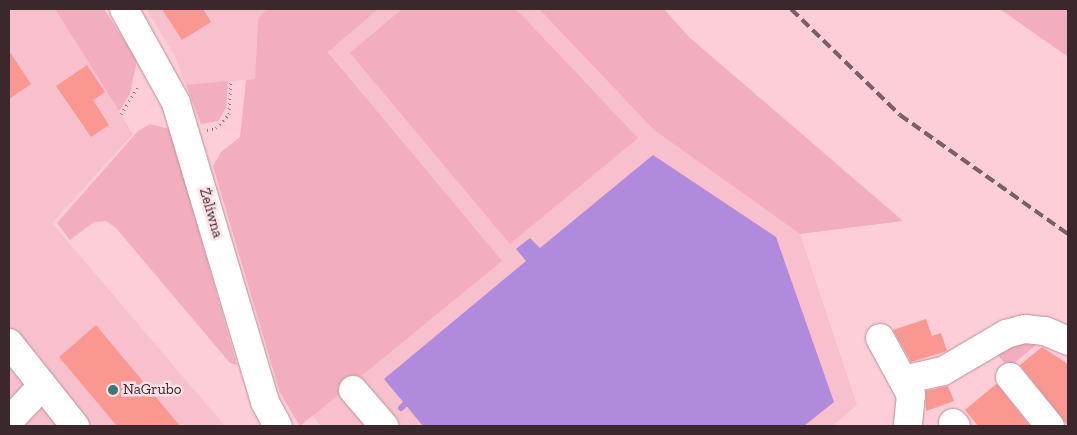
<!DOCTYPE html>
<html>
<head>
<meta charset="utf-8">
<style>
	body { margin:0 }
	#map { position:relative; width:1077px; height:435px; overflow:hidden; background:#feced8; font-family:"Zilla Slab",serif }
	div>[style] { position:absolute }
	.built>* { inset:0; background:#f7c0cc }
	.green>* { inset:0; background:#f2aebe }
	.water>* { inset:0; background:#b08bdd }
	.stream>* { height:6px; margin:-3px; padding:0 3px; transform-origin:3px; border-radius:3px; background:#b08bdd }
	.building>* { inset:0; background:#fb9791 }
	.path>* { height:3px; margin-top:-1.5px; transform-origin:0; background:repeating-linear-gradient(90deg,#9a7980 0 1px,transparent 0 5px) }
	.roads { filter:drop-shadow(0 0 1px #bc8f99) drop-shadow(0 0 1px #bc8f99) }
	.minor>* { height:28px; margin:-14px; padding:0 14px; transform-origin:14px; border-radius:14px; background:#fff }
	.rail>* { height:4px; margin-top:-2px; transform-origin:0; background:repeating-linear-gradient(90deg,#7b5f65 0 10px,transparent 0 15px) }
	.dots>* { width:14px; height:14px; translate:-50% -50%; box-sizing:border-box; border:2px solid #ffe1e7; border-radius:50% }
	span { translate:-50% -50%; white-space:nowrap; text-align:center; line-height:1.15; -webkit-text-stroke:5px #ffe1e7; paint-order:stroke }
	.street-label { font-size:15px; color:#3a282c }
	.poi-label { font-size:15px; color:#3a282c }
	.left { translate:0 -50%; text-align:left }
	.frame { position:absolute; inset:0; border:10px solid #3a282c; pointer-events:none }
</style>
</head>
<body>
<div id="map">
	<div class="built">
		<i style="clip-path:polygon(9px 9px,55px 9px,133px 134px,52px 223px,225px 426px,9px 426px)"></i>
		<i style="clip-path:polygon(146px 9px,267px 9px,258px 18px,255px 79px,186px 85px,175px 56px)"></i>
		<i style="clip-path:polygon(378px 9px,539px 9px,654px 130px,800px 234px,857px 405px,832px 426px,321px 426px,312px 415px,501px 261px,328px 51px)"></i>
	</div>
	<div class="green">
		<i style="clip-path:polygon(55px 9px,104px 9px,137px 60px,130px 94px,119px 111px)"></i>
		<i style="clip-path:polygon(267px 9px,378px 9px,328px 52px,502px 261px,300px 426px,280px 393px,213px 166px,221px 152px,240px 137px,246px 80px,255px 79px,258px 18px)"></i>
		<i style="clip-path:polygon(402px 9px,516px 9px,638px 138px,510px 244px,350px 53px)"></i>
		<i style="clip-path:polygon(539px 9px,664px 9px,689px 37px,903px 221px,800px 234px,654px 130px)"></i>
		<i style="clip-path:polygon(1000px 9px,1068px 9px,1068px 57px)"></i>
		<i style="clip-path:polygon(228px 81px,226px 108px,218px 121px,201px 124px,186px 85px)"></i>
		<i style="clip-path:polygon(150px 124px,170px 129px,237px 365px,230px 363px,116px 228px,106px 221px,94px 222px,70px 240px,57px 223px,138px 131px)"></i>
		<i style="clip-path:polygon(1046px 337px,1008px 368px,992px 347px)"></i>
	</div>
	<div class="water">
		<i style="clip-path:polygon(653px 155px,776px 237px,834px 402px,804px 426px,423px 426px,384px 379px,526px 261px,516px 249px,530px 238px,540px 248px)"></i>
	</div>
	<div class="stream">
		<i style="left:401px;top:408px;width:6px;rotate:-45deg"></i>
	</div>
	<div class="building">
		<i style="clip-path:polygon(162px 9px,203px 9px,211px 22px,182px 40px)"></i>
		<i style="clip-path:polygon(9px 51px,31px 84px,9px 99px)"></i>
		<i style="clip-path:polygon(87px 65px,105px 92px,93px 100px,109px 125px,91px 137px,56px 86px)"></i>
		<i style="clip-path:polygon(926px 319px,932px 336px,941px 333px,947px 351px,911px 362px,893px 330px)"></i>
		<i style="clip-path:polygon(96px 325px,180px 426px,117px 426px,59px 357px)"></i>
		<i style="clip-path:polygon(1042px 347px,1068px 364px,1068px 426px,1020px 365px)"></i>
		<i style="clip-path:polygon(995px 385px,997px 384px,1030px 426px,978px 426px,965px 410px)"></i>
		<i style="clip-path:polygon(948px 386px,954px 401px,926px 411px,926px 391px)"></i>
	</div>
	<div class="path">
		<i style="left:121px;top:114px;width:34px;rotate:-58deg"></i>
		<i style="left:207px;top:130px;width:9px;rotate:-13deg"></i>
		<i style="left:216px;top:128px;width:19px;rotate:-47deg"></i>
		<i style="left:229px;top:114px;width:34px;rotate:-87deg"></i>
	</div>
	<div class="roads">
		<div class="minor">
			<i style="left:124px;top:9px;width:107px;rotate:61deg"></i>
			<i style="left:176px;top:103px;width:312px;rotate:73.4deg"></i>
			<i style="left:265px;top:402px;width:27px;rotate:62deg"></i>
			<i style="left:880px;top:338px;width:65px;rotate:61.5deg"></i>
			<i style="left:911px;top:395px;width:31px;rotate:96deg"></i>
			<i style="left:9px;top:343px;width:106px;rotate:51.5deg"></i>
			<i style="left:1010px;top:377px;width:63px;rotate:50.8deg"></i>
			<i style="left:903px;top:380px;width:41px;rotate:-12.7deg"></i>
			<i style="left:943px;top:371px;width:73px;rotate:-30.4deg"></i>
			<i style="left:1006px;top:334px;width:20px;rotate:-15deg"></i>
			<i style="left:1025px;top:329px;width:20px;rotate:6deg"></i>
			<i style="left:1045px;top:331px;width:25px;rotate:23deg"></i>
			<i style="left:353px;top:390px;width:48px;rotate:49.3deg"></i>
			<i style="left:9px;top:421px;width:47px;rotate:-46.7deg"></i>
			<i style="left:953px;top:423px;width:4px;rotate:45deg"></i>
		</div>
	</div>
	<div class="rail">
		<i style="left:791px;top:9px;width:152px;rotate:44.2deg"></i>
		<i style="left:900px;top:115px;width:206px;rotate:35.3deg"></i>
	</div>
	<div class="dots">
		<i style="left:113px;top:390px;background:#357b72"></i>
	</div>
	<div class="street-label">
		<span style="left:211px;top:213px;rotate:74deg">Żeliwna</span>
	</div>
	<div class="poi-label">
		<span class="left" style="left:123px;top:390px">NaGrubo</span>
	</div>
	<div class="frame"></div>
</div>
</body>
</html>
